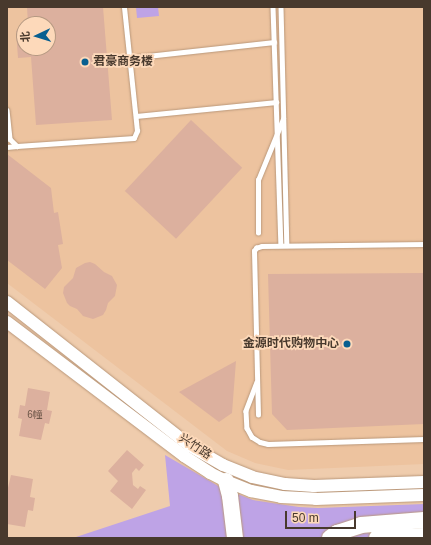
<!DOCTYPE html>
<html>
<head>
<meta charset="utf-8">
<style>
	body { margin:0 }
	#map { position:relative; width:431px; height:545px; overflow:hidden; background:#efccad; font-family:Arial,"Noto Sans SC",sans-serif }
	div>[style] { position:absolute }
	.built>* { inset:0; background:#edc39f }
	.green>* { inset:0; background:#bea3e6 }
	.building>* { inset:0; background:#dcb09e; transform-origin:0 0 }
	.roads { filter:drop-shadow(0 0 1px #ba987a) drop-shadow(0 0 1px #ba987a) }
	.lane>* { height:4.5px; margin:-2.25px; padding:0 2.25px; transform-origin:2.25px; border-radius:2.25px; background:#fff }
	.secondary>* { height:12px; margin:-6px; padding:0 6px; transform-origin:6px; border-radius:6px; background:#fff }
	.highway>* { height:16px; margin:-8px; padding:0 8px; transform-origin:8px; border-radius:8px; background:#fff }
	.dots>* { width:11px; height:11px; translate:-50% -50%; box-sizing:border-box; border:2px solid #fdd9ba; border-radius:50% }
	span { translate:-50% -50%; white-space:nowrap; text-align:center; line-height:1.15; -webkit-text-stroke:3.5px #fdd9ba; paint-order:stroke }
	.number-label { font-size:10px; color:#6d5749 }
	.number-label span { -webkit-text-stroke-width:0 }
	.poi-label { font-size:12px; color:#48392d; font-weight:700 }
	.left { translate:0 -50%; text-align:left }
	.right { translate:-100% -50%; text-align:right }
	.street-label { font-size:12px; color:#48392d }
	.frame { position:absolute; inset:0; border:8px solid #48392d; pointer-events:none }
	.north { position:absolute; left:16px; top:16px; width:40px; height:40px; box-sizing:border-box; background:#fdd9ba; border:1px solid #b59982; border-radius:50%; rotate:266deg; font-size:11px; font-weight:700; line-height:16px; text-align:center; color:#48392d }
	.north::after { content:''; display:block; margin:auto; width:14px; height:18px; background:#085f90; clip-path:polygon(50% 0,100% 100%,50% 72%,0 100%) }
	.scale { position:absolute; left:285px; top:511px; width:71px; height:18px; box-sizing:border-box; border:2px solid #48392d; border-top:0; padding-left:5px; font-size:12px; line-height:14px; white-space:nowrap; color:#48392d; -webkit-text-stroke:3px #fdd9ba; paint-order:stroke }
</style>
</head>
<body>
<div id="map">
	<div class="built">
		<i style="clip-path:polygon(evenodd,7px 7px,424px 7px,424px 464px,288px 470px,255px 463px,227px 451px,7px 283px,7px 7px,24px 24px,48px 24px,48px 48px,24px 48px,24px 24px)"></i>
	</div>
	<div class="green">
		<i style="clip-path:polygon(136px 7px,158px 7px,159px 16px,137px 18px)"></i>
		<i style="clip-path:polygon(165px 455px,220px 487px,253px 500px,299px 507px,318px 508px,424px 504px,424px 538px,73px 538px,170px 506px)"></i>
	</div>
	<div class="building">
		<i style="clip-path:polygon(27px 7px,103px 7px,112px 120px,36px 125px,31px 57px,18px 58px,16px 31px,24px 30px,24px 48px,48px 48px,48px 24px,28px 24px)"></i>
		<i style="left:191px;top:120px;width:70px;height:97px;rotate:43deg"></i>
		<i style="clip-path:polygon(7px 154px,51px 188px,54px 213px,58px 212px,63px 244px,58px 245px,62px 268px,45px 289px,7px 260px)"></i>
		<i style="clip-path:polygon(90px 262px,95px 264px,104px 272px,112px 276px,117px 285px,115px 296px,108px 303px,106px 310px,103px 315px,93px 319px,83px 316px,77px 309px,70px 306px,67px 303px,63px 293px,64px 287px,73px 278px,76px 268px,85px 263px)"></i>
		<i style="clip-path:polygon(424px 273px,424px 424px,287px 430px,272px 414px,268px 274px)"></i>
		<i style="clip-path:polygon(236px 361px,232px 413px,219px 422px,179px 392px)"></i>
		<i style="clip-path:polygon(28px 388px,50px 392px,47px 410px,52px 411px,49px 424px,45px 423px,41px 440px,19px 436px,22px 419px,18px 418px,20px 405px,25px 406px)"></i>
		<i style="clip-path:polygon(127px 450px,144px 465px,139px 471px,136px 468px,132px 473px,133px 485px,138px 489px,140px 486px,146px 490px,132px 509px,110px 491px,118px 481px,108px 471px)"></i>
		<i style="clip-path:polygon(11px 475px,33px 479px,30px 497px,35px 498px,33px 511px,28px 510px,25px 527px,7px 524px,7px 492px)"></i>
	</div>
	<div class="roads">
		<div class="lane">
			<i style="left:273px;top:7px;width:238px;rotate:88.1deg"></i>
			<i style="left:281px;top:7px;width:238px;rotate:88.6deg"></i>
			<i style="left:129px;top:58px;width:146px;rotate:-6.3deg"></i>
			<i style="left:7px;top:110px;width:29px;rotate:84deg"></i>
			<i style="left:10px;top:139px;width:10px;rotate:45deg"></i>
			<i style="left:17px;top:146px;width:117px;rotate:-3.9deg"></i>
			<i style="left:134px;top:138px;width:8px;rotate:-67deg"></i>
			<i style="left:137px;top:131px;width:125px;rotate:-96deg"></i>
			<i style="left:136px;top:116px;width:141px;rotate:-5.7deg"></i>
			<i style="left:7px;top:147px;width:10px;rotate:-6deg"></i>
			<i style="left:258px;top:233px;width:53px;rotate:-90deg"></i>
			<i style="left:258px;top:180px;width:66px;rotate:-67.7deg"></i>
			<i style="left:257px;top:382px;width:31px;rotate:111deg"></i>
			<i style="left:246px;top:411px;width:17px;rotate:87deg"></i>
			<i style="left:247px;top:428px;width:10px;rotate:61deg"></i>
			<i style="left:252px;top:437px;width:9px;rotate:32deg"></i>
			<i style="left:260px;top:442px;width:8px;rotate:14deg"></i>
			<i style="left:268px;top:444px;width:156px;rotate:-1.8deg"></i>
			<i style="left:258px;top:415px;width:164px;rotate:-91.4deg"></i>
			<i style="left:254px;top:251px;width:4px;rotate:-56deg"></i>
			<i style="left:256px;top:248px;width:6px;rotate:-18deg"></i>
			<i style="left:262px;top:246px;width:162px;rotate:-0.7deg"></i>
		</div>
		<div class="secondary">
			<i style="left:7px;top:302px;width:233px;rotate:38.2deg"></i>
			<i style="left:190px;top:446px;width:38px;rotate:30deg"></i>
			<i style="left:223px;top:465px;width:31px;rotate:22deg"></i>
			<i style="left:252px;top:477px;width:34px;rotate:12deg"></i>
			<i style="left:285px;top:484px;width:29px;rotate:4deg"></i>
			<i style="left:314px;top:486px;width:110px;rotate:-2.1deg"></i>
			<i style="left:7px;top:322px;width:222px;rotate:37.1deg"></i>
			<i style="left:184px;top:456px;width:31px;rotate:33deg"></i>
			<i style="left:210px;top:473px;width:18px;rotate:27deg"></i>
			<i style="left:226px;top:481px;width:27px;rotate:22deg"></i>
			<i style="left:251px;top:491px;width:31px;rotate:11deg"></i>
			<i style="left:281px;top:497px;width:35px;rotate:3deg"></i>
			<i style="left:316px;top:499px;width:108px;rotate:-2.1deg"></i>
		</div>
		<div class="highway">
			<i style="left:226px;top:481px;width:16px;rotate:75deg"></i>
			<i style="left:230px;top:496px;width:42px;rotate:83.2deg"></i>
			<i style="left:330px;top:538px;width:9px;rotate:-36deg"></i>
			<i style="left:337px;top:533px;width:25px;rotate:-18deg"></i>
			<i style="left:361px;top:525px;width:63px;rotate:-4.5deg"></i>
			<i style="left:377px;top:538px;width:47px;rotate:-2.4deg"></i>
		</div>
	</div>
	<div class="dots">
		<i style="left:85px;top:62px;background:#085f90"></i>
		<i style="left:347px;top:344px;background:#085f90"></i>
	</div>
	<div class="number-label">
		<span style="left:35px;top:415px">6幢</span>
	</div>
	<div class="poi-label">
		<span class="left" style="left:93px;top:62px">君豪商务楼</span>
		<span class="right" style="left:339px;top:344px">金源时代购物中心</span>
	</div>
	<div class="street-label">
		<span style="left:195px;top:447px;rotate:33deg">兴竹路</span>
	</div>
	<div class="frame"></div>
	<div class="north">北</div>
	<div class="scale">50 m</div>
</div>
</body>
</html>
